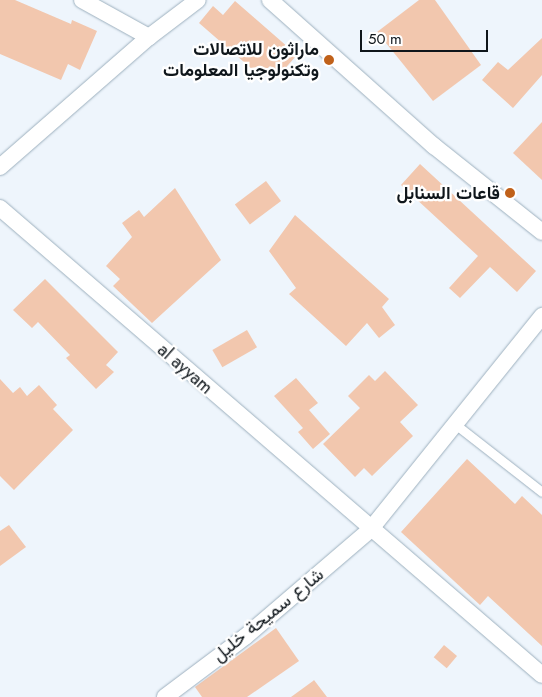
<!DOCTYPE html>
<html>
<head>
<meta charset="utf-8">
<style>
	body { margin:0 }
	#map { position:relative; width:542px; height:697px; overflow:hidden; background:#eef5fc; font-family:Jost,Vazirmatn,sans-serif }
	div>[style] { position:absolute }
	.building>* { inset:0; background:#f2c7ae; transform-origin:0 0 }
	.roads { filter:drop-shadow(0 0 1px #9db0be) drop-shadow(0 0 1px #9db0be) }
	.lane>* { height:9px; margin:-4.5px; padding:0 4.5px; transform-origin:4.5px; border-radius:4.5px; background:#fff }
	.street>* { height:16px; margin:-8px; padding:0 8px; transform-origin:8px; border-radius:8px; background:#fff }
	.dots>* { width:14px; height:14px; translate:-50% -50%; box-sizing:border-box; border:2px solid #fff; border-radius:50% }
	span { translate:-50% -50%; white-space:nowrap; text-align:center; line-height:1.15; -webkit-text-stroke:4.5px #fff; paint-order:stroke }
	.poi-label { font-size:18px; color:#0f161b; font-weight:700 }
	.right { translate:-100% -50%; text-align:right }
	.street-label { font-size:18px; color:#0f161b }
	.scale { position:absolute; left:360px; top:30px; width:128px; height:22px; box-sizing:border-box; border:2px solid #0f161b; border-top:0; padding-left:6px; font-size:15px; line-height:18px; white-space:nowrap; color:#0f161b; -webkit-text-stroke:4px #fff; paint-order:stroke }
</style>
</head>
<body>
<div id="map">
	<div class="building">
		<i style="clip-path:polygon(0 0,15px 0,71px 24px,72px 20px,97px 31px,80px 70px,68px 64px,61px 80px,0 54px)"></i>
		<i style="clip-path:polygon(419px 0,435px 0,481px 65px,433px 101px,377px 32px)"></i>
		<i style="clip-path:polygon(235px 1px,297px 55px,280px 74px,270px 66px,260px 76px,199px 23px,213px 6px,223px 15px)"></i>
		<i style="clip-path:polygon(542px 38px,542px 75px,513px 108px,482px 80px,498px 62px,508px 70px)"></i>
		<i style="clip-path:polygon(542px 122px,542px 180px,513px 153px)"></i>
		<i style="clip-path:polygon(420px 164px,536px 271px,517px 292px,490px 267px,460px 298px,449px 288px,478px 256px,401px 185px)"></i>
		<i style="left:266px;top:181px;width:25px;height:39px;rotate:53deg"></i>
		<i style="clip-path:polygon(175px 188px,221px 260px,152px 323px,113px 286px,120px 279px,106px 266px,132px 237px,122px 223px,139px 210px,144px 217px)"></i>
		<i style="clip-path:polygon(295px 215px,389px 299px,382px 307px,395px 325px,379px 338px,367px 323px,346px 346px,289px 294px,296px 288px,269px 251px)"></i>
		<i style="clip-path:polygon(45px 279px,118px 352px,106px 365px,114px 372px,96px 389px,66px 358px,70px 355px,38px 322px,32px 328px,13px 310px)"></i>
		<i style="left:247px;top:330px;width:20px;height:40px;rotate:60deg"></i>
		<i style="clip-path:polygon(385px 371px,418px 405px,400px 422px,413px 436px,372px 476px,364px 468px,355px 477px,323px 444px,360px 408px,348px 396px,369px 375px,375px 381px)"></i>
		<i style="clip-path:polygon(296px 378px,318px 403px,309px 410px,330px 434px,313px 449px,298px 432px,303px 428px,274px 396px)"></i>
		<i style="clip-path:polygon(0 379px,13px 393px,20px 387px,27px 396px,39px 385px,57px 405px,53px 409px,73px 430px,14px 490px,0 476px)"></i>
		<i style="clip-path:polygon(467px 459px,515px 504px,522px 496px,542px 515px,542px 646px,488px 596px,480px 605px,401px 532px)"></i>
		<i style="clip-path:polygon(9px 525px,26px 547px,0 566px,0 531px)"></i>
		<i style="clip-path:polygon(276px 628px,299px 661px,247px 697px,202px 697px,195px 687px)"></i>
		<i style="left:444px;top:645px;width:17px;height:16px;rotate:40deg"></i>
		<i style="clip-path:polygon(314px 680px,327px 697px,291px 697px,313px 681px)"></i>
	</div>
	<div class="roads">
		<div class="lane">
			<i style="left:455px;top:424px;width:110px;rotate:38deg"></i>
		</div>
		<div class="street">
			<i style="left:82px;top:0;width:77px;rotate:28.9deg"></i>
			<i style="left:270px;top:0;width:220px;rotate:41.7deg"></i>
			<i style="left:434px;top:146px;width:138px;rotate:38.5deg"></i>
			<i style="left:0;top:167px;width:198px;rotate:-41.1deg"></i>
			<i style="left:149px;top:37px;width:61px;rotate:-37.1deg"></i>
			<i style="left:0;top:208px;width:715px;rotate:40.75deg"></i>
			<i style="left:165px;top:697px;width:100px;rotate:-36.9deg"></i>
			<i style="left:245px;top:637px;width:165px;rotate:-40.6deg"></i>
			<i style="left:370px;top:530px;width:275px;rotate:-51.2deg"></i>
		</div>
	</div>
	<div class="dots">
		<i style="left:329px;top:60px;background:#c0611a"></i>
		<i style="left:510px;top:193px;background:#c0611a"></i>
	</div>
	<div class="poi-label">
		<span class="right" style="left:319px;top:60px">ماراثون للاتصالات<br>وتكنولوجيا المعلومات</span>
		<span class="right" style="left:500px;top:193px">قاعات السنابل</span>
	</div>
	<div class="street-label">
		<span style="left:185px;top:369px;rotate:41deg">al ayyam</span>
		<span style="left:268px;top:615px;rotate:-39deg">شارع سميحة خليل</span>
	</div>
	<div class="scale">50 m</div>
</div>
</body>
</html>
